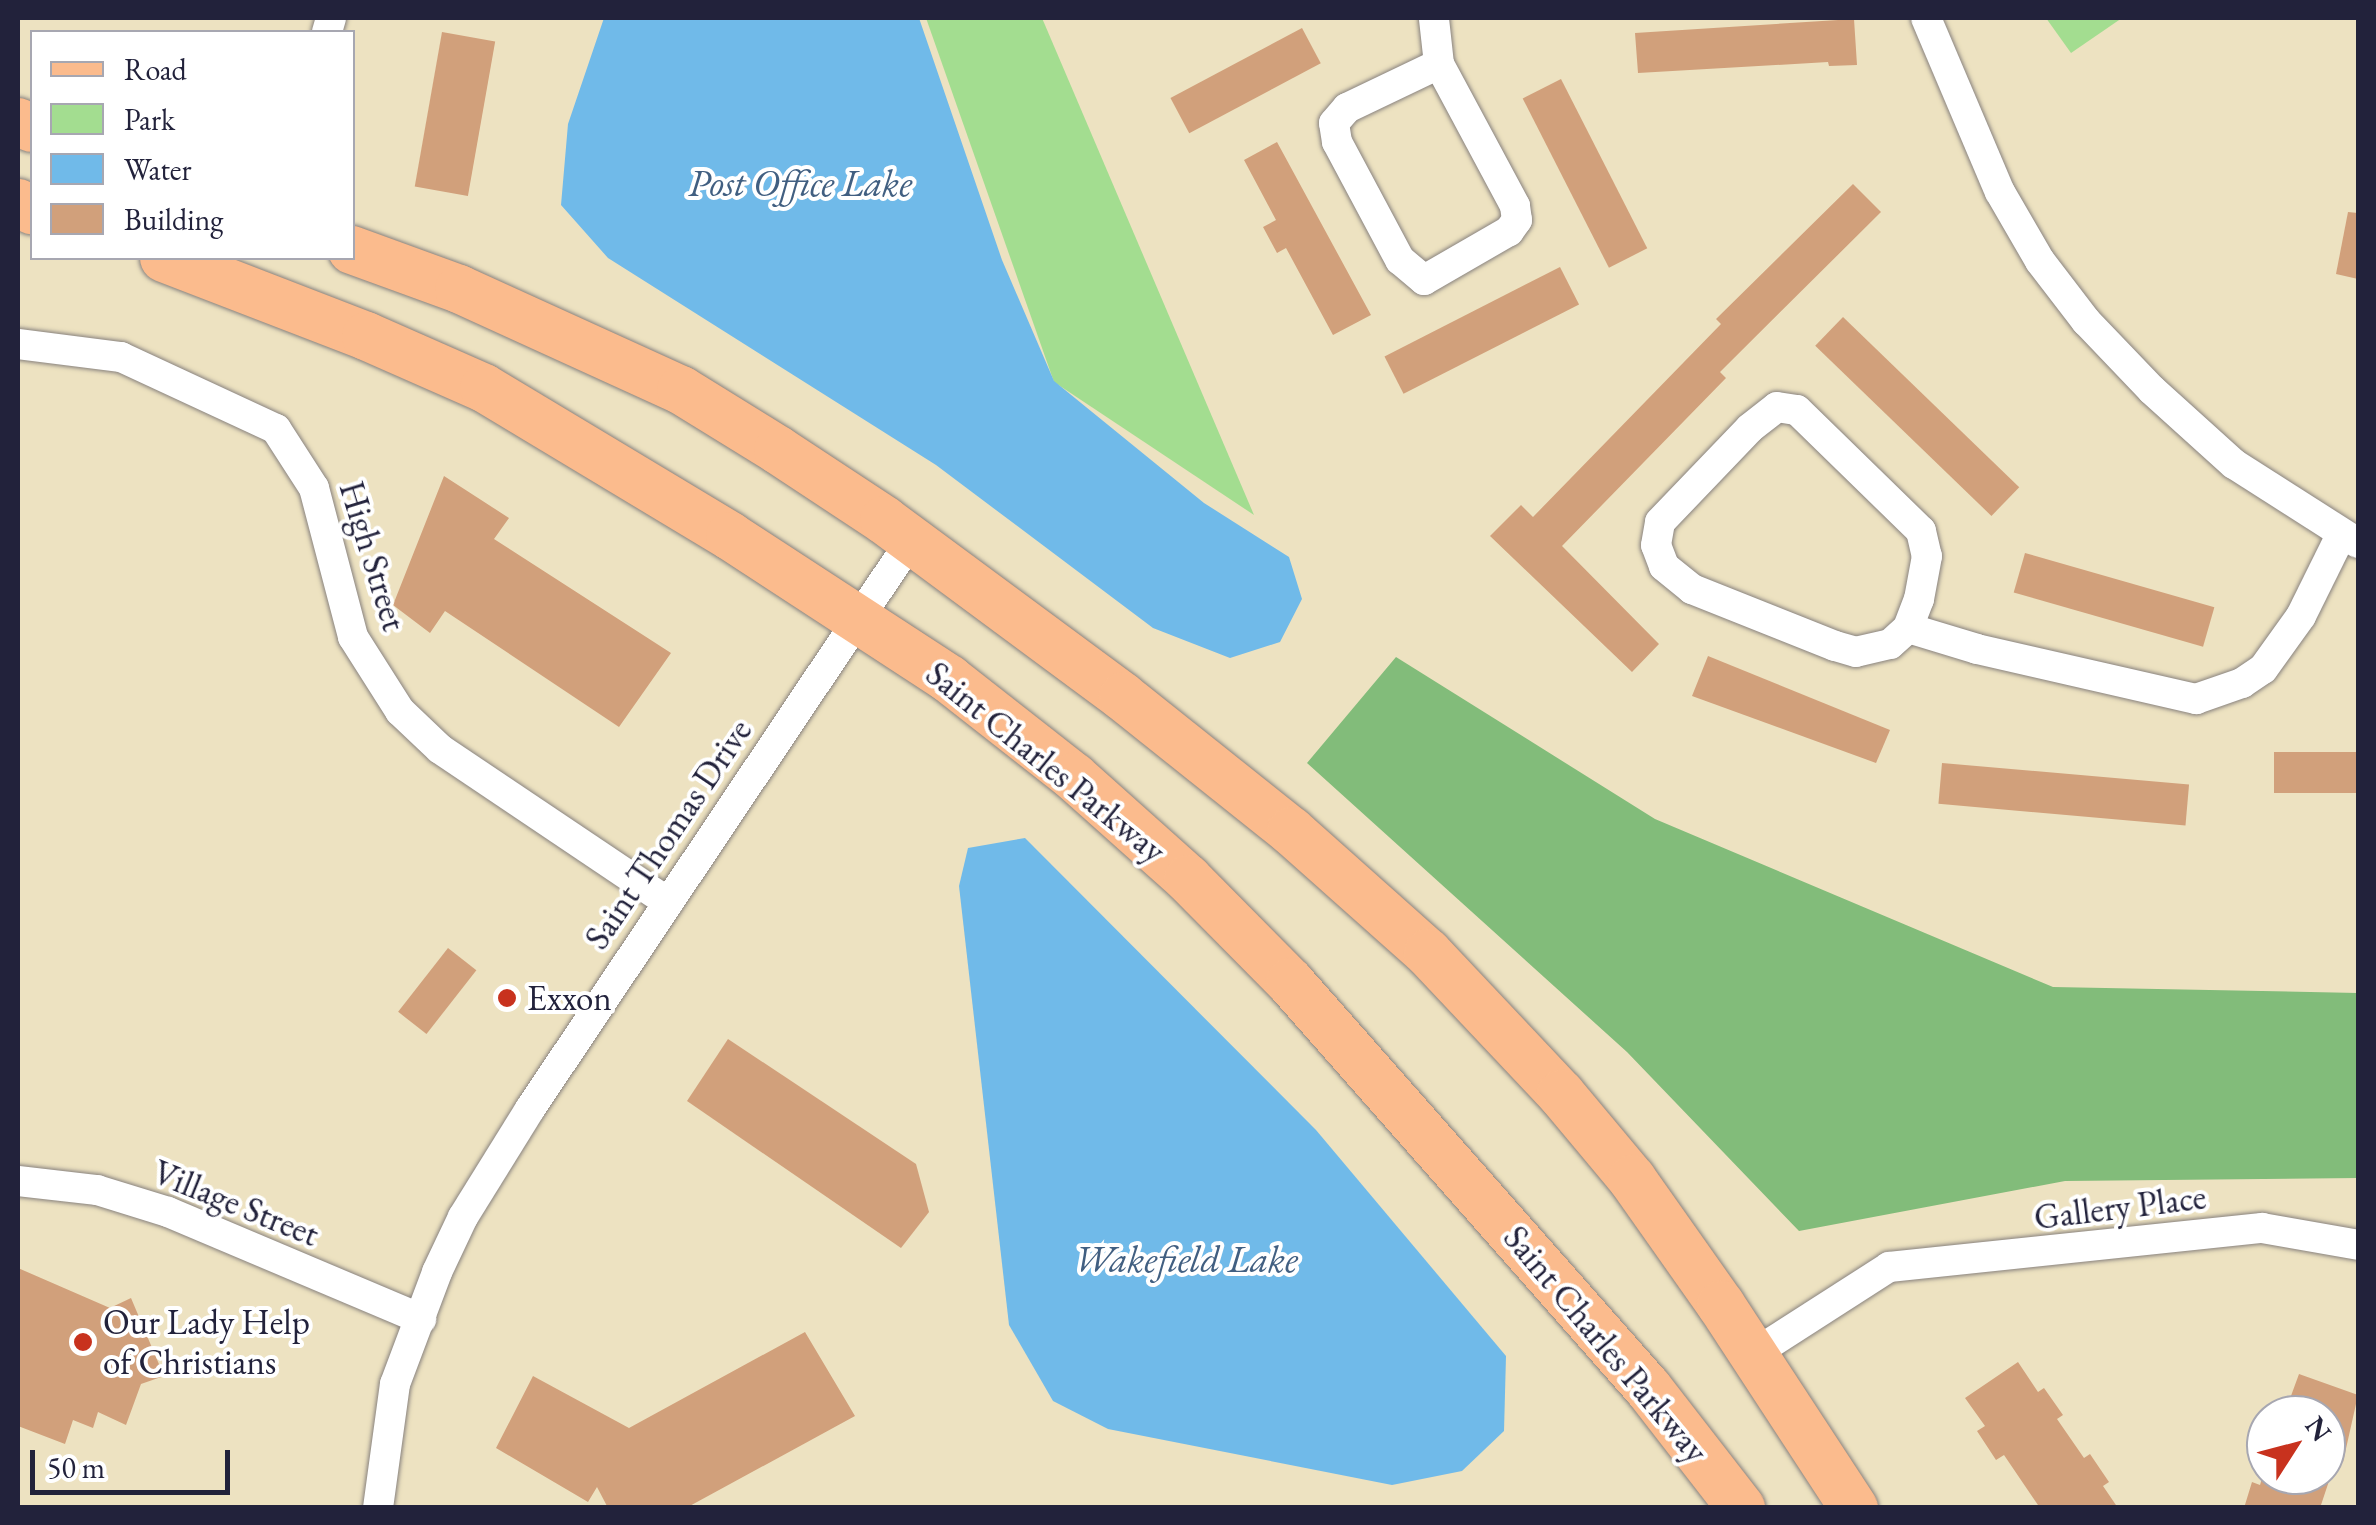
<!DOCTYPE html>
<html>
<head>
<meta charset="utf-8">
<style>
	body { margin:0 }
	#map { position:relative; width:2376px; height:1525px; overflow:hidden; background:#ede2c1; font-family:"EB Garamond",serif }
	div>[style] { position:absolute }
	.green>* { inset:0; background:#a3dd90 }
	.forest>* { inset:0; background:#82bc7a }
	.water>* { inset:0; background:#70bae9 }
	.building>* { inset:0; background:#d1a07b; transform-origin:0 0 }
	.roads { filter:drop-shadow(0 0 2px #88827e) drop-shadow(0 0 2px #88827e) }
	.minor>* { height:30px; margin:-15px; padding:0 15px; transform-origin:15px; border-radius:15px; background:#fff }
	.primary>* { height:48px; margin:-24px; padding:0 24px; transform-origin:24px; border-radius:24px; background:#fbbb8d }
	.dots>* { width:28px; height:28px; translate:-50% -50%; box-sizing:border-box; border:5px solid #fff; border-radius:50% }
	span { translate:-50% -50%; white-space:nowrap; text-align:center; line-height:1.15; -webkit-text-stroke:8px #fff; paint-order:stroke }
	.street-label { font-size:35px; color:#22223b }
	.poi-label { font-size:35px; color:#22223b }
	.left { translate:0 -50%; text-align:left }
	.water-label { font-size:38px; color:#415f81; font-style:italic }
	.frame { position:absolute; inset:0; border:20px solid #22223b; pointer-events:none }
	.legend { position:absolute; left:30px; top:30px; width:325px; height:230px; box-sizing:border-box; background:#fff; border:2px solid #a7a7b1; margin:0; padding:12px 18px; list-style:none; font-size:30px; color:#22223b }
	.legend li { display:flex; align-items:center; gap:20px; height:50px }
	.legend b { width:50px; border:2px solid #a7a7b1 }
	.north { position:absolute; left:2246px; top:1395px; width:100px; height:100px; box-sizing:border-box; background:#fff; border:2px solid #a7a7b1; border-radius:50%; rotate:54deg; font-size:28px; font-weight:700; line-height:40px; text-align:center; color:#22223b }
	.north::after { content:''; display:block; margin:auto; width:35px; height:45px; background:#c8321e; clip-path:polygon(50% 0,100% 100%,50% 72%,0 100%) }
	.scale { position:absolute; left:30px; top:1450px; width:200px; height:45px; box-sizing:border-box; border:5px solid #22223b; border-top:0; padding-left:12px; font-size:30px; line-height:35px; white-space:nowrap; color:#22223b; -webkit-text-stroke:8px #fff; paint-order:stroke }
</style>
</head>
<body>
<div id="map">
	<div class="green">
		<i style="clip-path:polygon(926px 18px,1042px 18px,1254px 515px,1054px 382px)"></i>
		<i style="clip-path:polygon(2046px 18px,2122px 18px,2071px 53px)"></i>
	</div>
	<div class="forest">
		<i style="clip-path:polygon(1396px 657px,1655px 819px,2053px 987px,2358px 993px,2358px 1178px,2065px 1181px,1799px 1231px,1627px 1052px,1307px 763px)"></i>
	</div>
	<div class="water">
		<i style="clip-path:polygon(604px 18px,919px 18px,1002px 260px,1054px 381px,1204px 503px,1289px 557px,1302px 599px,1280px 642px,1230px 658px,1153px 628px,936px 465px,608px 258px,561px 205px,568px 124px)"></i>
		<i style="clip-path:polygon(1025px 838px,1316px 1130px,1506px 1356px,1504px 1431px,1462px 1471px,1392px 1485px,1108px 1429px,1053px 1401px,1009px 1325px,959px 886px,968px 848px)"></i>
	</div>
	<div class="building">
		<i style="clip-path:polygon(1854px 19px,1857px 65px,1829px 66px,1828px 62px,1638px 73px,1635px 33px)"></i>
		<i style="left:1302px;top:28px;width:40px;height:149px;rotate:62deg"></i>
		<i style="left:442px;top:32px;width:54px;height:157px;rotate:10deg"></i>
		<i style="left:1561px;top:79px;width:190px;height:43px;rotate:63deg"></i>
		<i style="clip-path:polygon(1277px 142px,1371px 315px,1333px 335px,1286px 248px,1277px 253px,1263px 227px,1276px 220px,1244px 160px)"></i>
		<i style="clip-path:polygon(1853px 184px,1881px 212px,1720px 372px,1726px 378px,1562px 546px,1659px 644px,1632px 672px,1490px 536px,1521px 505px,1533px 517px,1721px 324px,1716px 319px)"></i>
		<i style="clip-path:polygon(2348px 212px,2358px 213px,2358px 279px,2336px 274px)"></i>
		<i style="left:1560px;top:267px;width:42px;height:197px;rotate:63deg"></i>
		<i style="left:1843px;top:317px;width:245px;height:40px;rotate:44deg"></i>
		<i style="clip-path:polygon(444px 476px,509px 518px,494px 539px,671px 653px,619px 727px,445px 611px,430px 633px,393px 605px)"></i>
		<i style="left:2025px;top:553px;width:197px;height:41px;rotate:16deg"></i>
		<i style="clip-path:polygon(1708px 656px,1890px 730px,1876px 763px,1692px 696px)"></i>
		<i style="left:2358px;top:752px;width:41px;height:84px;rotate:90deg"></i>
		<i style="left:1942px;top:763px;width:248px;height:41px;rotate:5deg"></i>
		<i style="left:448px;top:948px;width:36px;height:81px;rotate:38deg"></i>
		<i style="clip-path:polygon(728px 1039px,916px 1164px,929px 1212px,901px 1248px,687px 1101px)"></i>
		<i style="clip-path:polygon(18px 1268px,110px 1308px,131px 1298px,164px 1376px,141px 1384px,126px 1425px,98px 1412px,93px 1428px,73px 1420px,65px 1444px,18px 1426px)"></i>
		<i style="clip-path:polygon(805px 1332px,855px 1416px,686px 1508px,608px 1508px,597px 1487px,588px 1502px,496px 1448px,533px 1376px,629px 1428px)"></i>
		<i style="clip-path:polygon(2018px 1362px,2038px 1392px,2044px 1388px,2063px 1415px,2057px 1419px,2084px 1458px,2090px 1454px,2109px 1482px,2103px 1486px,2118px 1508px,2040px 1508px,2004px 1455px,1996px 1460px,1977px 1431px,1985px 1426px,1965px 1398px)"></i>
		<i style="clip-path:polygon(2299px 1374px,2358px 1395px,2343px 1462px,2336px 1460px,2320px 1508px,2244px 1508px,2252px 1482px,2260px 1485px,2263px 1475px,2326px 1475px,2326px 1415px,2284px 1415px)"></i>
	</div>
	<div class="roads">
		<div class="minor">
			<i style="left:1926px;top:18px;width:189px;rotate:67deg"></i>
			<i style="left:2000px;top:192px;width:80px;rotate:59.9deg"></i>
			<i style="left:2040px;top:261px;width:76px;rotate:52.5deg"></i>
			<i style="left:2086px;top:321px;width:95px;rotate:46.3deg"></i>
			<i style="left:2152px;top:390px;width:110px;rotate:42.1deg"></i>
			<i style="left:2234px;top:464px;width:147px;rotate:32.5deg"></i>
			<i style="left:1434px;top:19px;width:45px;rotate:83.7deg"></i>
			<i style="left:1439px;top:64px;width:161px;rotate:61.8deg"></i>
			<i style="left:1515px;top:206px;width:14px;rotate:82deg"></i>
			<i style="left:1517px;top:220px;width:14px;rotate:126deg"></i>
			<i style="left:1509px;top:231px;width:98px;rotate:150deg"></i>
			<i style="left:1424px;top:280px;width:31px;rotate:-140deg"></i>
			<i style="left:1400px;top:260px;width:134px;rotate:-118.1deg"></i>
			<i style="left:1337px;top:142px;width:19px;rotate:-99deg"></i>
			<i style="left:1334px;top:123px;width:20px;rotate:-49deg"></i>
			<i style="left:1347px;top:108px;width:102px;rotate:-25.6deg"></i>
			<i style="left:327px;top:32px;width:15px;rotate:-74deg"></i>
			<i style="left:18px;top:344px;width:104px;rotate:7.2deg"></i>
			<i style="left:121px;top:357px;width:171px;rotate:24.9deg"></i>
			<i style="left:276px;top:429px;width:70px;rotate:57.2deg"></i>
			<i style="left:314px;top:488px;width:154px;rotate:75.3deg"></i>
			<i style="left:353px;top:637px;width:88px;rotate:57.6deg"></i>
			<i style="left:400px;top:711px;width:55px;rotate:43.5deg"></i>
			<i style="left:440px;top:749px;width:275px;rotate:33.9deg"></i>
			<i style="left:1777px;top:407px;width:20px;rotate:9deg"></i>
			<i style="left:1797px;top:410px;width:173px;rotate:44.3deg"></i>
			<i style="left:1921px;top:531px;width:26px;rotate:77deg"></i>
			<i style="left:1927px;top:556px;width:44px;rotate:100.5deg"></i>
			<i style="left:1919px;top:599px;width:31px;rotate:111deg"></i>
			<i style="left:1908px;top:628px;width:24px;rotate:138deg"></i>
			<i style="left:1890px;top:644px;width:35px;rotate:167deg"></i>
			<i style="left:1856px;top:652px;width:22px;rotate:-164deg"></i>
			<i style="left:1835px;top:646px;width:154px;rotate:-158.3deg"></i>
			<i style="left:1692px;top:589px;width:36px;rotate:-141deg"></i>
			<i style="left:1664px;top:566px;width:22px;rotate:-111deg"></i>
			<i style="left:1656px;top:545px;width:23px;rotate:-80deg"></i>
			<i style="left:1660px;top:522px;width:130px;rotate:-46.2deg"></i>
			<i style="left:1750px;top:428px;width:34px;rotate:-38deg"></i>
			<i style="left:1908px;top:628px;width:72px;rotate:16.9deg"></i>
			<i style="left:1977px;top:649px;width:225px;rotate:12.9deg"></i>
			<i style="left:2196px;top:699px;width:49px;rotate:-19.2deg"></i>
			<i style="left:2242px;top:683px;width:25px;rotate:-34deg"></i>
			<i style="left:2263px;top:669px;width:65px;rotate:-54.4deg"></i>
			<i style="left:2301px;top:616px;width:90px;rotate:-63.7deg"></i>
			<i style="left:18px;top:1181px;width:80px;rotate:6.5deg"></i>
			<i style="left:97px;top:1190px;width:74px;rotate:17.2deg"></i>
			<i style="left:168px;top:1212px;width:275px;rotate:22.9deg"></i>
			<i style="left:1755px;top:1353px;width:159px;rotate:-32.7deg"></i>
			<i style="left:1889px;top:1267px;width:375px;rotate:-6deg"></i>
			<i style="left:2262px;top:1228px;width:97px;rotate:10deg"></i>
			<i style="left:378px;top:1508px;width:125px;rotate:-82.2deg"></i>
			<i style="left:395px;top:1384px;width:120px;rotate:-69.4deg"></i>
			<i style="left:437px;top:1272px;width:61px;rotate:-64.7deg"></i>
			<i style="left:463px;top:1217px;width:127px;rotate:-58.2deg"></i>
			<i style="left:530px;top:1109px;width:683px;rotate:-56.17deg"></i>
		</div>
		<div class="primary">
			<i style="left:18px;top:122px;width:15px;rotate:23deg"></i>
			<i style="left:18px;top:203px;width:16px;rotate:27deg"></i>
			<i style="left:352px;top:250px;width:114px;rotate:20deg"></i>
			<i style="left:459px;top:289px;width:244px;rotate:24.5deg"></i>
			<i style="left:681px;top:390px;width:114px;rotate:31.7deg"></i>
			<i style="left:778px;top:450px;width:127px;rotate:33.4deg"></i>
			<i style="left:884px;top:520px;width:297px;rotate:36.5deg"></i>
			<i style="left:1123px;top:697px;width:215px;rotate:38.6deg"></i>
			<i style="left:1291px;top:831px;width:183px;rotate:41.7deg"></i>
			<i style="left:1428px;top:953px;width:194px;rotate:46.7deg"></i>
			<i style="left:1561px;top:1094px;width:111px;rotate:50.1deg"></i>
			<i style="left:1632px;top:1179px;width:154px;rotate:54.8deg"></i>
			<i style="left:1721px;top:1305px;width:243px;rotate:56.8deg"></i>
			<i style="left:164px;top:258px;width:217px;rotate:21.1deg"></i>
			<i style="left:366px;top:336px;width:129px;rotate:23.8deg"></i>
			<i style="left:484px;top:388px;width:287px;rotate:31deg"></i>
			<i style="left:730px;top:536px;width:262px;rotate:33.1deg"></i>
			<i style="left:949px;top:679px;width:159px;rotate:38.1deg"></i>
			<i style="left:1074px;top:777px;width:153px;rotate:41.8deg"></i>
			<i style="left:1188px;top:879px;width:145px;rotate:45.3deg"></i>
			<i style="left:1290px;top:982px;width:541px;rotate:48.6deg"></i>
			<i style="left:1648px;top:1388px;width:152px;rotate:52.2deg"></i>
		</div>
	</div>
	<div class="dots">
		<i style="left:507px;top:998px;background:#c8321e"></i>
		<i style="left:83px;top:1342px;background:#c8321e"></i>
	</div>
	<div class="street-label">
		<span style="left:373px;top:556px;rotate:73deg">High Street</span>
		<span style="left:1046px;top:762px;rotate:39deg">Saint Charles Parkway</span>
		<span style="left:668px;top:834px;rotate:-56deg">Saint Thomas Drive</span>
		<span style="left:236px;top:1203px;rotate:22deg">Village Street</span>
		<span style="left:2120px;top:1207px;rotate:-7deg">Gallery Place</span>
		<span style="left:1606px;top:1344px;rotate:50deg">Saint Charles Parkway</span>
	</div>
	<div class="poi-label">
		<span class="left" style="left:527px;top:998px">Exxon</span>
		<span class="left" style="left:103px;top:1342px">Our Lady Help<br>of Christians</span>
	</div>
	<div class="water-label">
		<span style="left:800px;top:183px">Post Office Lake</span>
		<span style="left:1186px;top:1259px">Wakefield Lake</span>
	</div>
	<div class="frame"></div>
	<ul class="legend">
	<li><b style="height:12px;background:#fbbb8d"></b>Road</li>
	<li><b style="height:28px;background:#a3dd90"></b>Park</li>
	<li><b style="height:28px;background:#70bae9"></b>Water</li>
	<li><b style="height:28px;background:#d1a07b"></b>Building</li>
	</ul>
	<div class="north">N</div>
	<div class="scale">50 m</div>
</div>
</body>
</html>
